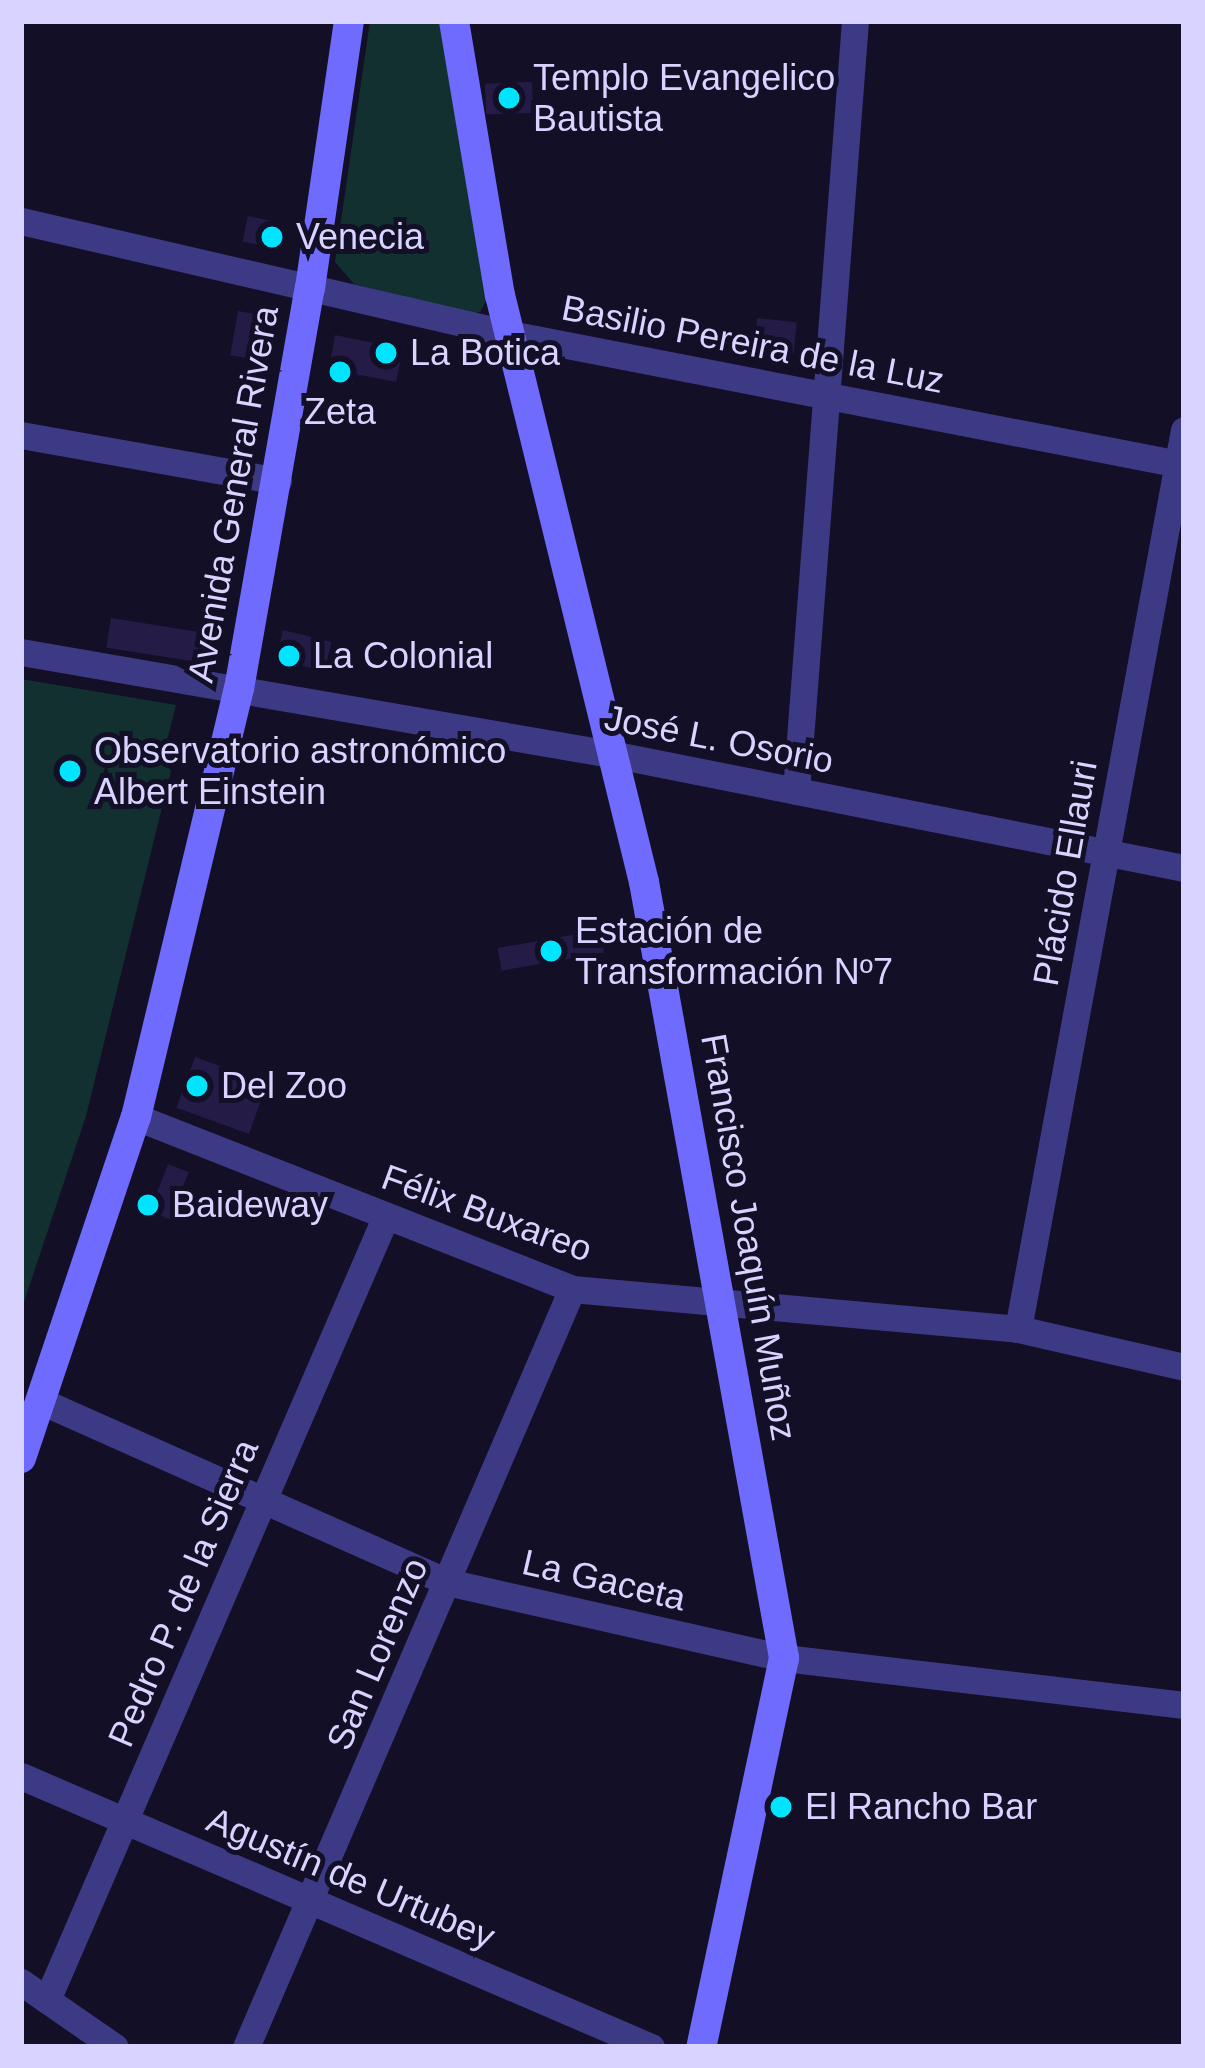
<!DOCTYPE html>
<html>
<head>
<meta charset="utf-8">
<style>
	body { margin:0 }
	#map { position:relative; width:1205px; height:2068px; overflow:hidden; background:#130f26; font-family:Arial,sans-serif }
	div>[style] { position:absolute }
	.green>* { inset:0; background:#12302f }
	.building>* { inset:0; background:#241b47; transform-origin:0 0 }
	.round { border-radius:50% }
	.street>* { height:27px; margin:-13.5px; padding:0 13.5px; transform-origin:13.5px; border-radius:13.5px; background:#3d3a85 }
	.secondary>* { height:30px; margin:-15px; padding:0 15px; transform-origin:15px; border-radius:15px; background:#6f6bff }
	.dots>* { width:33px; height:33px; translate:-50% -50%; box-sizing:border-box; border:6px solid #130f26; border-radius:50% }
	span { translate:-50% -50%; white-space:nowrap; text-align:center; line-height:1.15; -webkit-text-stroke:10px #130f26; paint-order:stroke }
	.poi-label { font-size:36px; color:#d9d4ff }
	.left { translate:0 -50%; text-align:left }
	.street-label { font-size:36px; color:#d9d4ff }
	.frame { position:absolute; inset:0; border:24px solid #d9d4ff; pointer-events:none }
</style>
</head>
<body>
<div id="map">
	<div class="green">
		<i style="clip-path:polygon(370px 21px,440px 21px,487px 299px,480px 312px,472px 314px,354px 284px,335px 262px)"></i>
		<i style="clip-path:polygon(21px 679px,176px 705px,162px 760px,171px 771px,86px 1116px,21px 1311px)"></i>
	</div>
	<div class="building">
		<i style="left:532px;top:82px;width:31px;height:47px;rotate:88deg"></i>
		<i style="left:248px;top:216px;width:35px;height:26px;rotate:12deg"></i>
		<i style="left:238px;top:311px;width:23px;height:45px;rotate:10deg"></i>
		<i style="left:757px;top:318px;width:40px;height:31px;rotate:6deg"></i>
		<i style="clip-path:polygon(335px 335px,403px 349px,396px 382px,355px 374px,353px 384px,327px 380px)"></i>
		<i style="left:111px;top:618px;width:107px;height:30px;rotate:9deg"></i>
		<i style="left:283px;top:630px;width:50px;height:30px;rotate:14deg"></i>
		<i class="round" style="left:60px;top:761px;width:20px;height:20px"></i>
		<i style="left:600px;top:930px;width:23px;height:104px;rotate:80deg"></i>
		<i style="left:195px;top:1057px;width:77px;height:54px;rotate:20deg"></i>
		<i style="left:168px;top:1164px;width:22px;height:51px;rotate:21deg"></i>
	</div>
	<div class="street">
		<i style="left:21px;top:221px;width:502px;rotate:13.01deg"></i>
		<i style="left:510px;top:334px;width:687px;rotate:11deg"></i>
		<i style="left:21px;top:435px;width:261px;rotate:10.1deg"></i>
		<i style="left:21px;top:652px;width:604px;rotate:9.82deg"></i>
		<i style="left:616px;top:755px;width:579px;rotate:11.25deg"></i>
		<i style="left:796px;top:791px;width:772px;rotate:-85.62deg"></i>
		<i style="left:136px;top:1117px;width:469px;rotate:21.5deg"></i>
		<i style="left:572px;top:1289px;width:448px;rotate:5.1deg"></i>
		<i style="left:1018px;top:1329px;width:170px;rotate:12.9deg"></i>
		<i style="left:1018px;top:1329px;width:914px;rotate:-79.54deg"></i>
		<i style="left:43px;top:1402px;width:442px;rotate:24deg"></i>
		<i style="left:447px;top:1582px;width:345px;rotate:12.7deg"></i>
		<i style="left:784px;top:1658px;width:403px;rotate:6.7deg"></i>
		<i style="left:21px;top:1776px;width:686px;rotate:23.28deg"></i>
		<i style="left:21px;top:1982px;width:114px;rotate:34.7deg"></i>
		<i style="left:47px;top:2000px;width:854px;rotate:-66.62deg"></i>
		<i style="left:246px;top:2047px;width:825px;rotate:-66.73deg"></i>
	</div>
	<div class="secondary">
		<i style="left:454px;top:21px;width:278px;rotate:80.5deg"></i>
		<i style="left:500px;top:295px;width:604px;rotate:76.22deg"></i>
		<i style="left:644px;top:882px;width:789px;rotate:79.77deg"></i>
		<i style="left:784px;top:1658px;width:398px;rotate:102deg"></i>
		<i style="left:21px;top:1458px;width:360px;rotate:-71.4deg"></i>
		<i style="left:136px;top:1117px;width:440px;rotate:-76.5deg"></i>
		<i style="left:239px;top:689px;width:407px;rotate:-80deg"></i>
		<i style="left:310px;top:288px;width:270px;rotate:-81.7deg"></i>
	</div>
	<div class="dots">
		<i style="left:509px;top:98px;background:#00e5ff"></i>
		<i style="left:272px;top:237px;background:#00e5ff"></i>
		<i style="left:386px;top:353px;background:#00e5ff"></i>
		<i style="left:340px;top:372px;background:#00e5ff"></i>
		<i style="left:289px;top:656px;background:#00e5ff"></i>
		<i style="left:70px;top:771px;background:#00e5ff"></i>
		<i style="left:551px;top:951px;background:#00e5ff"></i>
		<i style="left:197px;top:1086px;background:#00e5ff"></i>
		<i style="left:148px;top:1205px;background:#00e5ff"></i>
		<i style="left:781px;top:1807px;background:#00e5ff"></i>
	</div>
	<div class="poi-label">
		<span class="left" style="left:533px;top:98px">Templo Evangelico<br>Bautista</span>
		<span class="left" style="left:296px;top:237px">Venecia</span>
		<span class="left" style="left:410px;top:353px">La Botica</span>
		<span style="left:340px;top:412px">Zeta</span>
		<span class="left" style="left:313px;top:656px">La Colonial</span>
		<span class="left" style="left:94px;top:771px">Observatorio astronómico<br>Albert Einstein</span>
		<span class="left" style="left:575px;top:951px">Estación de<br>Transformación Nº7</span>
		<span class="left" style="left:221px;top:1086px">Del Zoo</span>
		<span class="left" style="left:172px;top:1205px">Baideway</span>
		<span class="left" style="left:805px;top:1807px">El Rancho Bar</span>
	</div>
	<div class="street-label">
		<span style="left:753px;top:344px;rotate:11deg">Basilio Pereira de la Luz</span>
		<span style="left:233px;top:494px;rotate:-80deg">Avenida General Rivera</span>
		<span style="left:719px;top:739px;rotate:11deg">José L. Osorio</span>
		<span style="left:1065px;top:873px;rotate:-80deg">Plácido Ellauri</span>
		<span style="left:487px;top:1213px;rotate:20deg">Félix Buxareo</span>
		<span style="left:749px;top:1237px;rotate:80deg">Francisco Joaquín Muñoz</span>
		<span style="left:604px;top:1580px;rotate:13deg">La Gaceta</span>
		<span style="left:183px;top:1593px;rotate:-67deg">Pedro P. de la Sierra</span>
		<span style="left:377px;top:1654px;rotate:-67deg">San Lorenzo</span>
		<span style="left:351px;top:1878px;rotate:23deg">Agustín de Urtubey</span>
	</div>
	<div class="frame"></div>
</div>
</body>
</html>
